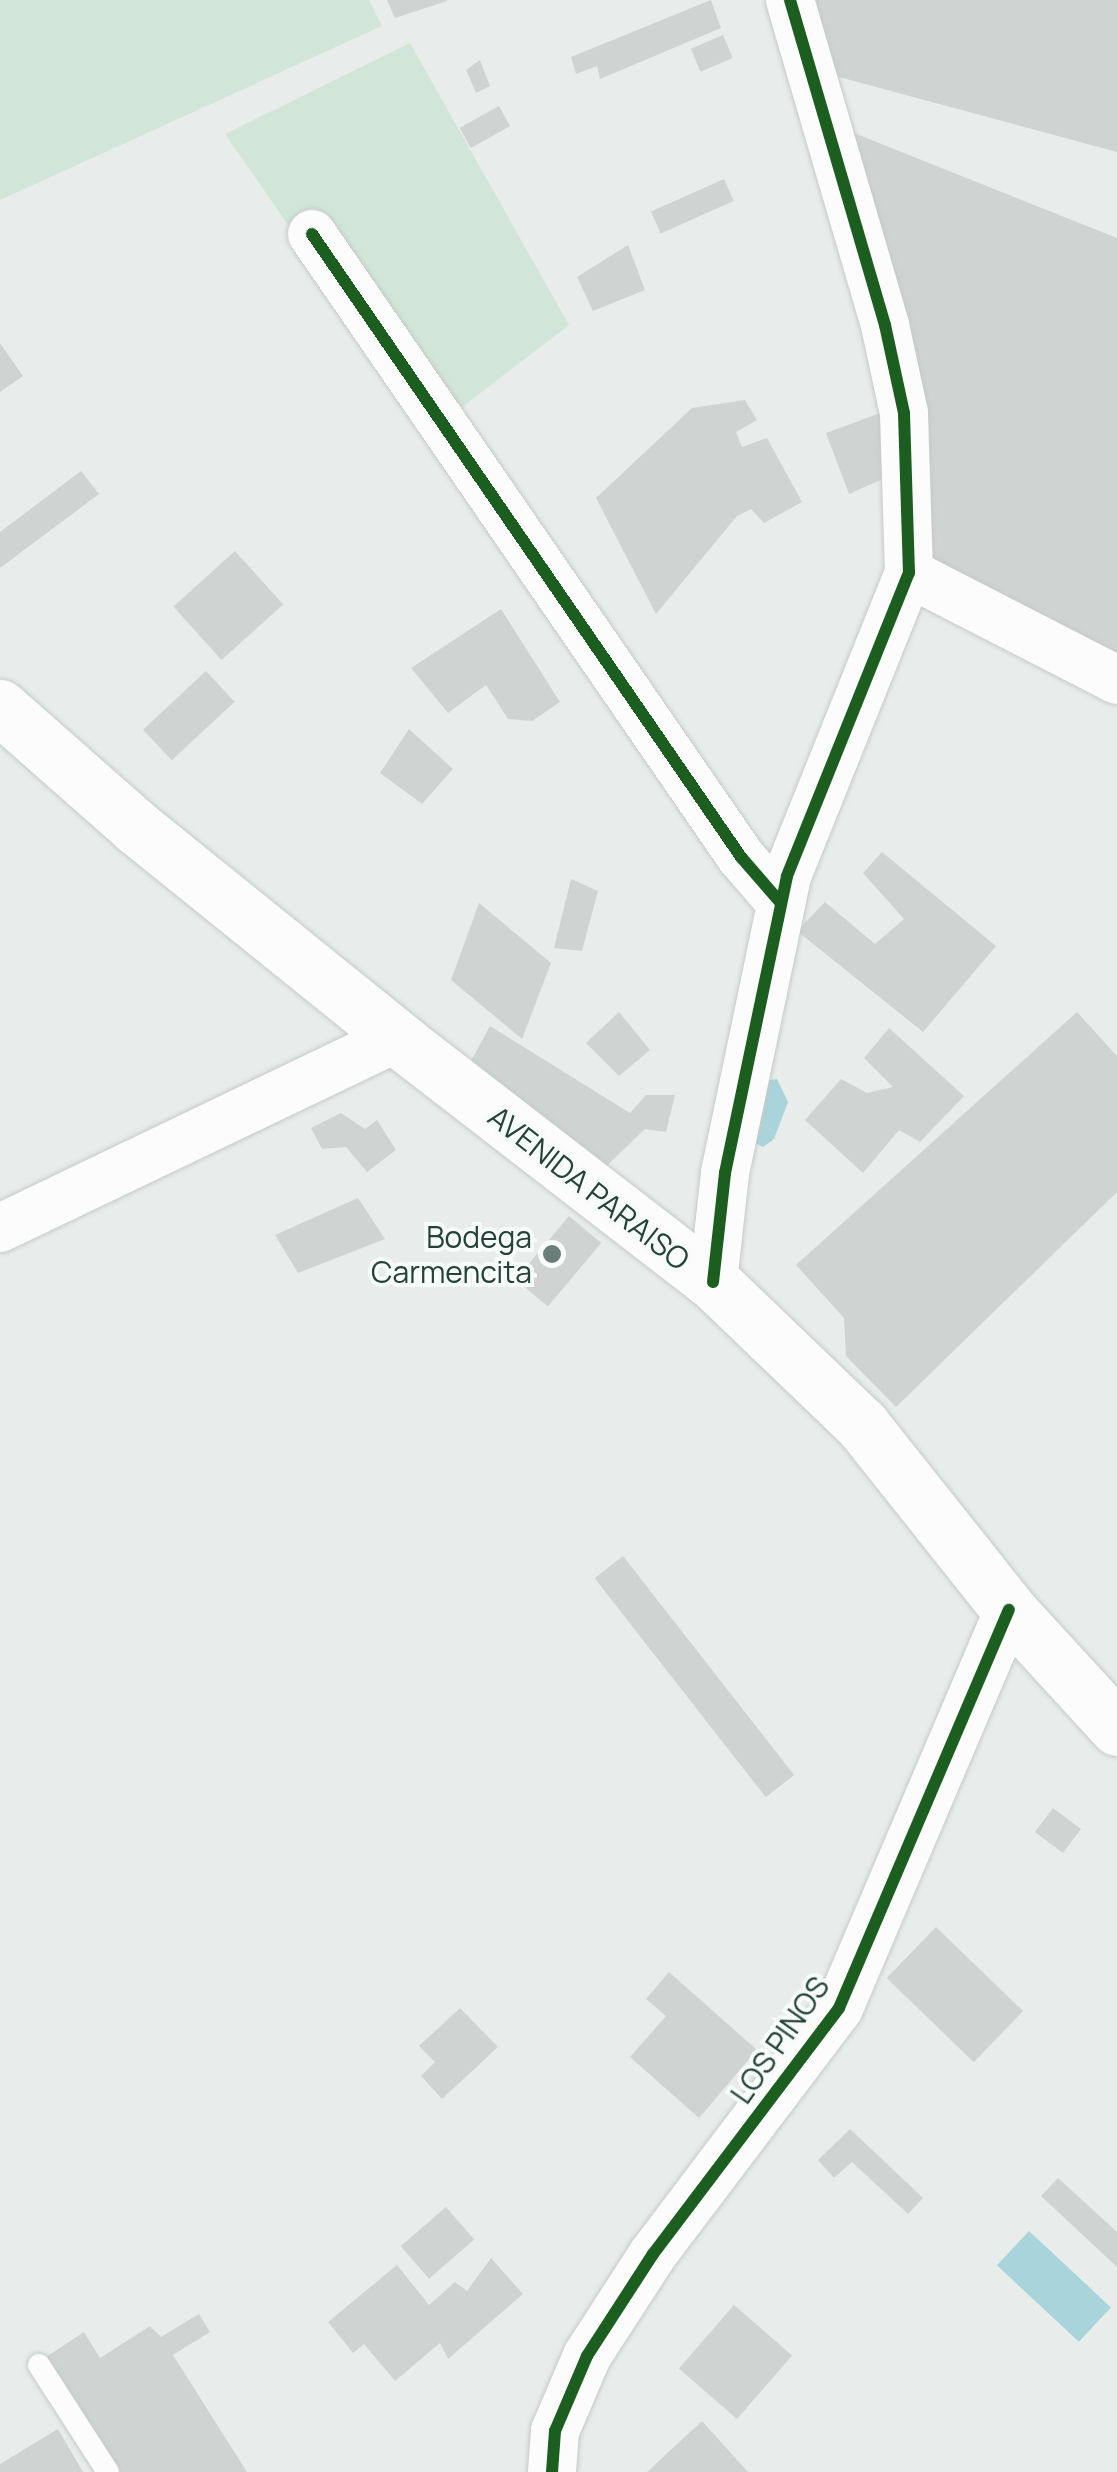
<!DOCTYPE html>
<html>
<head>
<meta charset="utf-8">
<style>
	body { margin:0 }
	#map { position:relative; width:1117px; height:2472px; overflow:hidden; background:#e8edeb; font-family:Manrope,sans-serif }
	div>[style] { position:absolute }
	.green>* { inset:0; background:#d1e6d8 }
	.water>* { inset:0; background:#a9d4db; transform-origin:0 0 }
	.building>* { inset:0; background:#cfd4d2; transform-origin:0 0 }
	.roads { filter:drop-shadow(0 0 2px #c5cac8) drop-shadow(0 0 2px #c5cac8) }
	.lane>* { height:22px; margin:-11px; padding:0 11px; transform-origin:11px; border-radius:11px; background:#fcfcfc }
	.street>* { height:48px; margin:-24px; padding:0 24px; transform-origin:24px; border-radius:24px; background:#fcfcfc }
	.secondary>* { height:55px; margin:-27.5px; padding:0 27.5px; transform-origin:27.5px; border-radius:27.5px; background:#fcfcfc }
	.cycleway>* { height:12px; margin:-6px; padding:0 6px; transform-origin:6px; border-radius:6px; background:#1b5e20 }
	.dots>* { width:28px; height:28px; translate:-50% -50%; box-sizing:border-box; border:5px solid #f7fbf9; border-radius:50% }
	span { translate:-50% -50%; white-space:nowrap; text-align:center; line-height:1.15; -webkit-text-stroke:8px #f7fbf9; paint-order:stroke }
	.street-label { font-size:30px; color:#24423a }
	.poi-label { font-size:30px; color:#24423a }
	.right { translate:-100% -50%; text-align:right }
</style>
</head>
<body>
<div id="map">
	<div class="green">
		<i style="clip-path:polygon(0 0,369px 0,382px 26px,0 200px)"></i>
		<i style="clip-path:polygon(410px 43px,569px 325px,431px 431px,225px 134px)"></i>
	</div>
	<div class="water">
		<i style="clip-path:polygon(777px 1079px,788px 1102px,774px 1139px,763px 1147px,751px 1141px,757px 1082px)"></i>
		<i style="left:1029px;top:2231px;width:112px;height:47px;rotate:43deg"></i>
	</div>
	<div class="building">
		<i style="clip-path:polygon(387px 0,447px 0,447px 1px,395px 18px)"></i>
		<i style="clip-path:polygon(711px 0,721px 28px,600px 79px,597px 66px,576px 74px,571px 57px)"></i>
		<i style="clip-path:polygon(795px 0,1117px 0,1117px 152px,813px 70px)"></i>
		<i style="left:723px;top:35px;width:25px;height:35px;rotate:67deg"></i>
		<i style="clip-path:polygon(480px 60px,490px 86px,476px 93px,466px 70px)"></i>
		<i style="left:499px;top:106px;width:23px;height:45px;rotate:61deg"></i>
		<i style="clip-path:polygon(854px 133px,1117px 238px,1117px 652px,917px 563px,919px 451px)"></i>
		<i style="left:724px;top:179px;width:24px;height:80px;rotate:66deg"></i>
		<i style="clip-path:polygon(628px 245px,645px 290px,593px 311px,577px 277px)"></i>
		<i style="clip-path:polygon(0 343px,23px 376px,0 392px)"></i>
		<i style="clip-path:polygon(745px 400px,757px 420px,736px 432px,742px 447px,767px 438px,802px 502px,764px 523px,751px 509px,737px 516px,656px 614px,596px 498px,692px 408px)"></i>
		<i style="clip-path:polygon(883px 412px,898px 472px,849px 494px,826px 433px)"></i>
		<i style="clip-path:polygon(81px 471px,99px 494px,0 568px,0 532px)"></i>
		<i style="left:235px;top:551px;width:72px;height:83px;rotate:48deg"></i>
		<i style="clip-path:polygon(501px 609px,560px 702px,532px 721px,508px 719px,486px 685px,448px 713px,411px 668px)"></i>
		<i style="left:206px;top:671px;width:42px;height:86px;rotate:47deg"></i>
		<i style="clip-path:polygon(409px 729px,453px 769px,422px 804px,380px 773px)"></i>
		<i style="clip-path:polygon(882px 852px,996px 946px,923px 1032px,797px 931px,825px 902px,875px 944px,904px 919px,863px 873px)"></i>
		<i style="clip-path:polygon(571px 879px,598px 891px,582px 951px,554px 948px)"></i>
		<i style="clip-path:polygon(479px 903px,551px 963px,522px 1039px,451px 980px)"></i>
		<i style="clip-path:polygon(619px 1012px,650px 1050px,619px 1076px,586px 1043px)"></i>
		<i style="clip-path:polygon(1077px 1012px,1117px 1056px,1117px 1192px,896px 1407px,846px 1356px,844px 1318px,796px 1265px)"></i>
		<i style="clip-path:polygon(490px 1026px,630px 1113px,646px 1095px,675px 1095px,666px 1132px,645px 1129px,594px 1178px,458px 1085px)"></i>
		<i style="clip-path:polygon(889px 1028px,964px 1096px,920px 1142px,899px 1130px,863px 1173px,805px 1120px,841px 1079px,867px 1093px,893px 1087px,864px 1058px)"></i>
		<i style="clip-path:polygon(341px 1113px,365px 1129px,377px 1120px,396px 1150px,367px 1172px,346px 1147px,322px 1149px,311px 1128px)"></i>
		<i style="clip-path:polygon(358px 1198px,385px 1239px,298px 1273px,275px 1235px)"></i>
		<i style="left:569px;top:1216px;width:42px;height:83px;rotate:40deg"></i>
		<i style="left:623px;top:1556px;width:278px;height:36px;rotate:52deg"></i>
		<i style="left:1053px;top:1808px;width:35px;height:30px;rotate:37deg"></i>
		<i style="left:936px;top:1927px;width:121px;height:71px;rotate:44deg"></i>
		<i style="clip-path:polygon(669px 1972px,757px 2050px,699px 2118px,630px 2057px,666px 2016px,646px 1999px)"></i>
		<i style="clip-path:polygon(460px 2008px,498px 2047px,442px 2099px,421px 2076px,435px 2062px,419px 2046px)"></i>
		<i style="clip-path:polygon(850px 2129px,923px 2198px,908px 2214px,852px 2162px,834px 2178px,818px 2160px)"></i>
		<i style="clip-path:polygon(1058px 2178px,1117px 2232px,1117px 2267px,1041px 2196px)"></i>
		<i style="left:446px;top:2207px;width:43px;height:60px;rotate:49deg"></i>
		<i style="clip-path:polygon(491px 2258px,523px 2294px,448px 2359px,440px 2343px,395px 2381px,364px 2344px,353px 2353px,328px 2322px,397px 2265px,429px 2305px,455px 2282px,467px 2291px)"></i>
		<i style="left:734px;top:2305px;width:77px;height:84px;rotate:41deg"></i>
		<i style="clip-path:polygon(199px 2314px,210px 2332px,173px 2355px,247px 2472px,118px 2472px,46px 2357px,84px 2332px,100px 2358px,150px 2326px,161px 2337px)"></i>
		<i style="clip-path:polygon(702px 2421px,748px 2472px,647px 2472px)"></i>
		<i style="clip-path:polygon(58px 2429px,83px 2472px,0 2472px,0 2464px)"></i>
	</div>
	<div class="roads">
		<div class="lane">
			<i style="left:39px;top:2365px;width:127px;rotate:57.2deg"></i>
		</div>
		<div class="street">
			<i style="left:312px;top:234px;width:756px;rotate:55.45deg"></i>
			<i style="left:741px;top:857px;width:60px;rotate:49.1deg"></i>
			<i style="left:909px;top:573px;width:234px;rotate:27.2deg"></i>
			<i style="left:0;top:1228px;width:440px;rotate:-25.6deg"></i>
			<i style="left:713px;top:1282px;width:110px;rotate:-83.7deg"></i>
			<i style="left:725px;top:1173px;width:303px;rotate:-78.2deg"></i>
			<i style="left:787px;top:876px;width:327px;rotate:-68.1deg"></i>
			<i style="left:909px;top:573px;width:160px;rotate:-91.8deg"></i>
			<i style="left:904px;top:413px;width:90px;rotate:-102.2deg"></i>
			<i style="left:885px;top:325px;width:339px;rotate:-106.3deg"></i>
			<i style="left:552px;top:2472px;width:41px;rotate:-85.8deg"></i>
			<i style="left:555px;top:2431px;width:82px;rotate:-66.9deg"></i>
			<i style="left:587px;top:2356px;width:121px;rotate:-57.1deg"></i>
			<i style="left:653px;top:2254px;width:308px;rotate:-52.9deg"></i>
			<i style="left:839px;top:2008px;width:433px;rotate:-66.9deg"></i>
		</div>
		<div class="secondary">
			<i style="left:0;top:707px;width:181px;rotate:41.4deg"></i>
			<i style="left:136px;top:827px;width:347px;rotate:38.9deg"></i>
			<i style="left:406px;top:1045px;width:388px;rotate:37.7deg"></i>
			<i style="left:713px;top:1282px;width:207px;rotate:43.8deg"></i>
			<i style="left:862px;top:1425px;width:236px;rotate:51.5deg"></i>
			<i style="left:1009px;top:1610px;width:160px;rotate:47.5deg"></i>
		</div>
	</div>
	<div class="cycleway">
		<i style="left:312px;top:234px;width:756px;rotate:55.45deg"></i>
		<i style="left:741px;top:857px;width:60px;rotate:49.1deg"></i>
		<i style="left:713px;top:1282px;width:110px;rotate:-83.7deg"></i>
		<i style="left:725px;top:1173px;width:303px;rotate:-78.2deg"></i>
		<i style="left:787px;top:876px;width:327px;rotate:-68.1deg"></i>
		<i style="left:909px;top:573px;width:160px;rotate:-91.8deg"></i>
		<i style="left:904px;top:413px;width:90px;rotate:-102.2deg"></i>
		<i style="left:885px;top:325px;width:339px;rotate:-106.3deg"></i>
		<i style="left:552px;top:2472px;width:41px;rotate:-85.8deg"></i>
		<i style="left:555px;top:2431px;width:82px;rotate:-66.9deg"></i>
		<i style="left:587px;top:2356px;width:121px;rotate:-57.1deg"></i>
		<i style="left:653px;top:2254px;width:308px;rotate:-52.9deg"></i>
		<i style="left:839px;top:2008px;width:433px;rotate:-66.9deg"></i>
	</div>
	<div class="dots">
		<i style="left:552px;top:1254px;background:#697e78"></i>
	</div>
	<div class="street-label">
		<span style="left:589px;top:1188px;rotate:38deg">AVENIDA PARAISO</span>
		<span style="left:780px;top:2040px;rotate:-55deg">LOS PINOS</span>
	</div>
	<div class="poi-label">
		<span class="right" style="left:532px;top:1254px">Bodega<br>Carmencita</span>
	</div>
</div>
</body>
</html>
